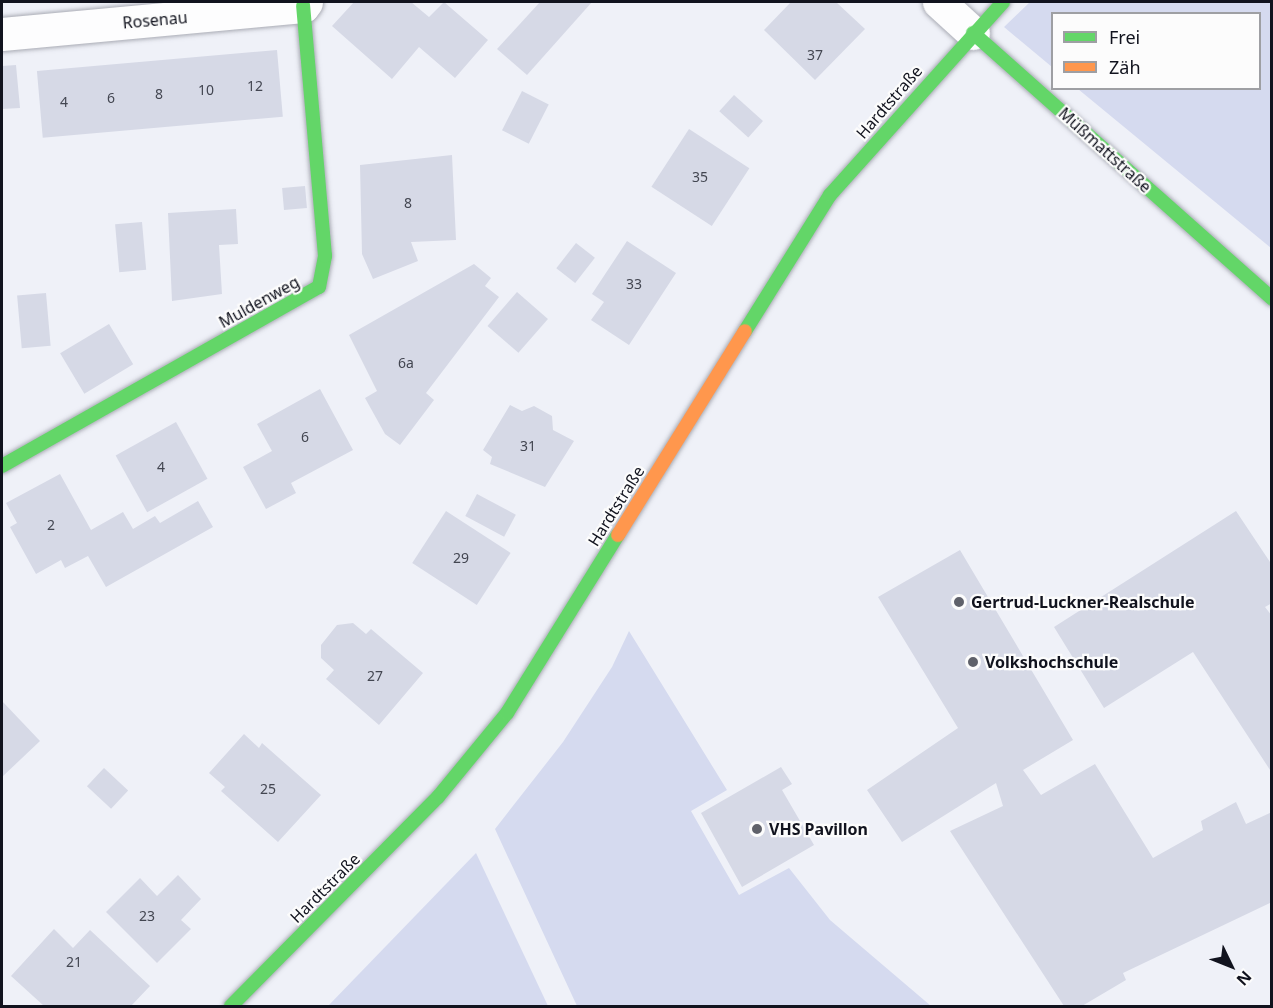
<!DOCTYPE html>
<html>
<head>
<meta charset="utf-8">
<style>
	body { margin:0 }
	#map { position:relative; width:1273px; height:1008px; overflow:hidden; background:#eff1f8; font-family:"Noto Sans",sans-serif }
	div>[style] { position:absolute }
	.green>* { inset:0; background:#d5daef }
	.building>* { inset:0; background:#d6d9e6; transform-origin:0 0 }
	.roads { filter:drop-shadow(0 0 2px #aaacb5) drop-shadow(0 0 2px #aaacb5) }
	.street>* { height:33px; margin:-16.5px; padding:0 16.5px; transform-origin:16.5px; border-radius:16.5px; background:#fdfdfe }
	.fast>* { height:14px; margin:-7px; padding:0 7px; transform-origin:7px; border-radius:7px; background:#63d668 }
	.slow>* { height:14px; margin:-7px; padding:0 7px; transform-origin:7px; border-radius:7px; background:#ff974d }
	.dots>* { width:16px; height:16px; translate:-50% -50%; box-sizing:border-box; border:3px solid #fcfcfc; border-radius:50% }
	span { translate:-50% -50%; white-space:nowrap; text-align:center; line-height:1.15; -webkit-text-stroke:4.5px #fcfcfc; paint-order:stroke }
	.number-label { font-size:14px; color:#434651 }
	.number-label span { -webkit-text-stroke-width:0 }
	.street-label { font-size:16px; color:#11131e }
	.poi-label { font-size:16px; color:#11131e; font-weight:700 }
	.left { translate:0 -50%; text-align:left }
	.frame { position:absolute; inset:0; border:3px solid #11131e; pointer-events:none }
	.legend { position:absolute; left:1051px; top:12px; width:210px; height:78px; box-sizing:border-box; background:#fcfcfc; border:2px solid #9e9fa3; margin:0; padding:8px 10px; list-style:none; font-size:18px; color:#11131e }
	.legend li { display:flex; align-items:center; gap:12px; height:30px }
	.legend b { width:30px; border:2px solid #9e9fa3 }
	.north { position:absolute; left:1201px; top:936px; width:60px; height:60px; -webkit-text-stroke:4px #fcfcfc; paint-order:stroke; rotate:133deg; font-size:16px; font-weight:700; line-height:24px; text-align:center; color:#11131e }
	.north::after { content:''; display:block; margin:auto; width:21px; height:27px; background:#11131e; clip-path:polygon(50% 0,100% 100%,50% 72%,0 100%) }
</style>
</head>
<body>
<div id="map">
	<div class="green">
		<i style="clip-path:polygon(1030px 2px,1271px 2px,1271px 248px,1078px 89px,1260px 88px,1260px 14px,1052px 14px,1052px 67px,1004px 27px)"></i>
		<i style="clip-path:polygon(629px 631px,727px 790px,691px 811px,739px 895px,789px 868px,830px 920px,931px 1006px,577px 1006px,495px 829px,563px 742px,612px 667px)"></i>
		<i style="clip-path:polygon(476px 853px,548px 1006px,328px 1006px)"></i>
	</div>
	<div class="building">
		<i style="clip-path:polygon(354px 2px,411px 2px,429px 17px,444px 2px,488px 40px,455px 78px,419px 47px,392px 79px,332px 26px)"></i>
		<i style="clip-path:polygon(540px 2px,592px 2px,527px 75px,497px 49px)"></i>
		<i style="clip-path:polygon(791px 2px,836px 2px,865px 29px,815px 80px,764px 30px)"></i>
		<i style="left:277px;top:50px;width:67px;height:241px;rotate:85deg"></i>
		<i style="clip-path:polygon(16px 65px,20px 108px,2px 109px,2px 66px)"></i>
		<i style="left:522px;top:91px;width:30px;height:44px;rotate:27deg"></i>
		<i style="left:734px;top:95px;width:39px;height:22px;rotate:42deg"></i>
		<i style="left:689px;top:129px;width:72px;height:69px;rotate:33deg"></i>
		<i style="clip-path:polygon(452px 155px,456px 240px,411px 242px,418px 261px,373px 279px,362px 254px,360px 165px)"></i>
		<i style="left:305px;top:186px;width:22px;height:23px;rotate:85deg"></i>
		<i style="clip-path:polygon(236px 209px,238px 244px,219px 245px,222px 294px,172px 301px,168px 213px)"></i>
		<i style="left:142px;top:222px;width:48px;height:27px;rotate:85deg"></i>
		<i style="clip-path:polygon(627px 241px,676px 273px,629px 345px,591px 320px,604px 302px,592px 294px)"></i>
		<i style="left:576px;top:243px;width:24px;height:32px;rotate:38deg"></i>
		<i style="clip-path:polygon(474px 264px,491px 278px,485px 286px,499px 297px,426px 393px,434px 400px,400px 445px,385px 434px,365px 398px,377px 391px,349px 335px)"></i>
		<i style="left:517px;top:292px;width:41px;height:45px;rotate:41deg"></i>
		<i style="left:46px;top:293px;width:53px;height:29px;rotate:85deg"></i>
		<i style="left:109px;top:324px;width:47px;height:57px;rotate:59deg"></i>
		<i style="clip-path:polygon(320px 389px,353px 450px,291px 483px,296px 493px,266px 509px,243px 467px,272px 451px,257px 424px)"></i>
		<i style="clip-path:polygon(510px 405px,522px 411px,534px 406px,552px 416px,553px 430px,574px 441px,545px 487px,490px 464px,492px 457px,483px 450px)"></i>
		<i style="left:176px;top:422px;width:65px;height:69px;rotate:61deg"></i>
		<i style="clip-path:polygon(60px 474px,91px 530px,123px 512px,133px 529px,155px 516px,160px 523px,198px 501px,213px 527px,106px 587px,88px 556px,65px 568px,61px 560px,36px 574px,10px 527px,17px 523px,6px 503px)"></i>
		<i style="left:477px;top:494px;width:44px;height:25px;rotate:28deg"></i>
		<i style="left:446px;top:511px;width:77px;height:62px;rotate:33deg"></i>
		<i style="clip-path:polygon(1236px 511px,1272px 565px,1272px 603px,1265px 607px,1272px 616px,1272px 773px,1193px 652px,1104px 708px,1054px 627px)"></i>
		<i style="clip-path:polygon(960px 550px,1073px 740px,1023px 770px,1041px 795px,1095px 764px,1153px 858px,1203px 830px,1201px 821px,1236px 802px,1246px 824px,1272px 812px,1272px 902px,1123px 973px,1126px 980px,1082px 1006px,1064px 1006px,950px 831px,1003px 806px,996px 783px,902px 842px,867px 790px,958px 728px,878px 597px)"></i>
		<i style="clip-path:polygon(353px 623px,366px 634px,371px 629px,423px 673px,379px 725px,326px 679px,334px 670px,321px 658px,321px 645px,337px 625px)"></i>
		<i style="clip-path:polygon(2px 701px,40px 741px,2px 777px)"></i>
		<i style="clip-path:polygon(244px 734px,259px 748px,262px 743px,321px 795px,278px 842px,221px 791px,225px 787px,209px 773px)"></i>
		<i style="clip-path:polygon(781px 767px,792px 784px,782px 790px,814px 845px,742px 887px,701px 813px)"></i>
		<i style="left:104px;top:768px;width:33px;height:25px;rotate:43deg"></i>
		<i style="clip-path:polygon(178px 875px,201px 899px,181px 920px,191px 929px,157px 963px,106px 912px,140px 878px,157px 896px)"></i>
		<i style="clip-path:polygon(54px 929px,73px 948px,90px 930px,150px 986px,131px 1006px,44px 1006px,11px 976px)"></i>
	</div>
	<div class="roads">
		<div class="street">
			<i style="left:939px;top:2px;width:46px;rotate:42.4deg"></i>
			<i style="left:2px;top:34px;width:302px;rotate:-5.3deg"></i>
			<i style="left:303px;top:6px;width:5px;rotate:-53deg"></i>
		</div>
		<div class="fast">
			<i style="left:973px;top:33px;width:400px;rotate:41.6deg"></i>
			<i style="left:745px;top:331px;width:160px;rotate:-58deg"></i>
			<i style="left:830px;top:195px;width:259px;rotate:-48.1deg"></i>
			<i style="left:2px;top:466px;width:364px;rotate:-29.5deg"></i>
			<i style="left:319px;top:287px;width:32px;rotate:-79deg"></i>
			<i style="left:325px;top:256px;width:251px;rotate:-95deg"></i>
			<i style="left:231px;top:1006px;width:294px;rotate:-45.3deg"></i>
			<i style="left:438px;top:797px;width:109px;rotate:-50.6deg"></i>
			<i style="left:507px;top:713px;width:210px;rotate:-58.1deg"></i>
		</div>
		<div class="slow">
			<i style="left:618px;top:535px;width:240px;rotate:-58.1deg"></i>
		</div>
	</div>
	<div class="dots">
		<i style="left:959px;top:602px;background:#5f616a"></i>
		<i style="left:973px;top:662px;background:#5f616a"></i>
		<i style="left:757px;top:829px;background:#5f616a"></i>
	</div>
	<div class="number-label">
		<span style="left:815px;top:55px">37</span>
		<span style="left:255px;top:86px">12</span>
		<span style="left:206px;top:90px">10</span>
		<span style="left:159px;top:94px">8</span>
		<span style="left:111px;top:98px">6</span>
		<span style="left:64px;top:102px">4</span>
		<span style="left:700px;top:177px">35</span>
		<span style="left:408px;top:203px">8</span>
		<span style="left:634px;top:284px">33</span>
		<span style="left:406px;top:363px">6a</span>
		<span style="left:305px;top:437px">6</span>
		<span style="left:528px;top:446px">31</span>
		<span style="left:161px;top:467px">4</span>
		<span style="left:51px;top:525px">2</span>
		<span style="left:461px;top:558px">29</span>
		<span style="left:375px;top:676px">27</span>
		<span style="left:268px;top:789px">25</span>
		<span style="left:147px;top:916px">23</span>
		<span style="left:74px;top:962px">21</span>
	</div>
	<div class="street-label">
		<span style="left:155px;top:20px;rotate:-5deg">Rosenau</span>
		<span style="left:889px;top:102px;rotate:-49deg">Hardtstraße</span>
		<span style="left:1105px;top:150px;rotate:42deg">Müßmattstraße</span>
		<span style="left:259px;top:302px;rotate:-29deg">Muldenweg</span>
		<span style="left:616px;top:506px;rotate:-58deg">Hardtstraße</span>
		<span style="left:325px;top:888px;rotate:-45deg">Hardtstraße</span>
	</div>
	<div class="poi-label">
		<span class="left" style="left:971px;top:602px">Gertrud-Luckner-Realschule</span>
		<span class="left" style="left:985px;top:662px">Volkshochschule</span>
		<span class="left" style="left:769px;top:829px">VHS Pavillon</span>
	</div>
	<div class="frame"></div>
	<ul class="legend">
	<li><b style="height:8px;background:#63d668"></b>Frei</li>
	<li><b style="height:8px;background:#ff974d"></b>Zäh</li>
	</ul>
	<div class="north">N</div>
</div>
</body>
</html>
